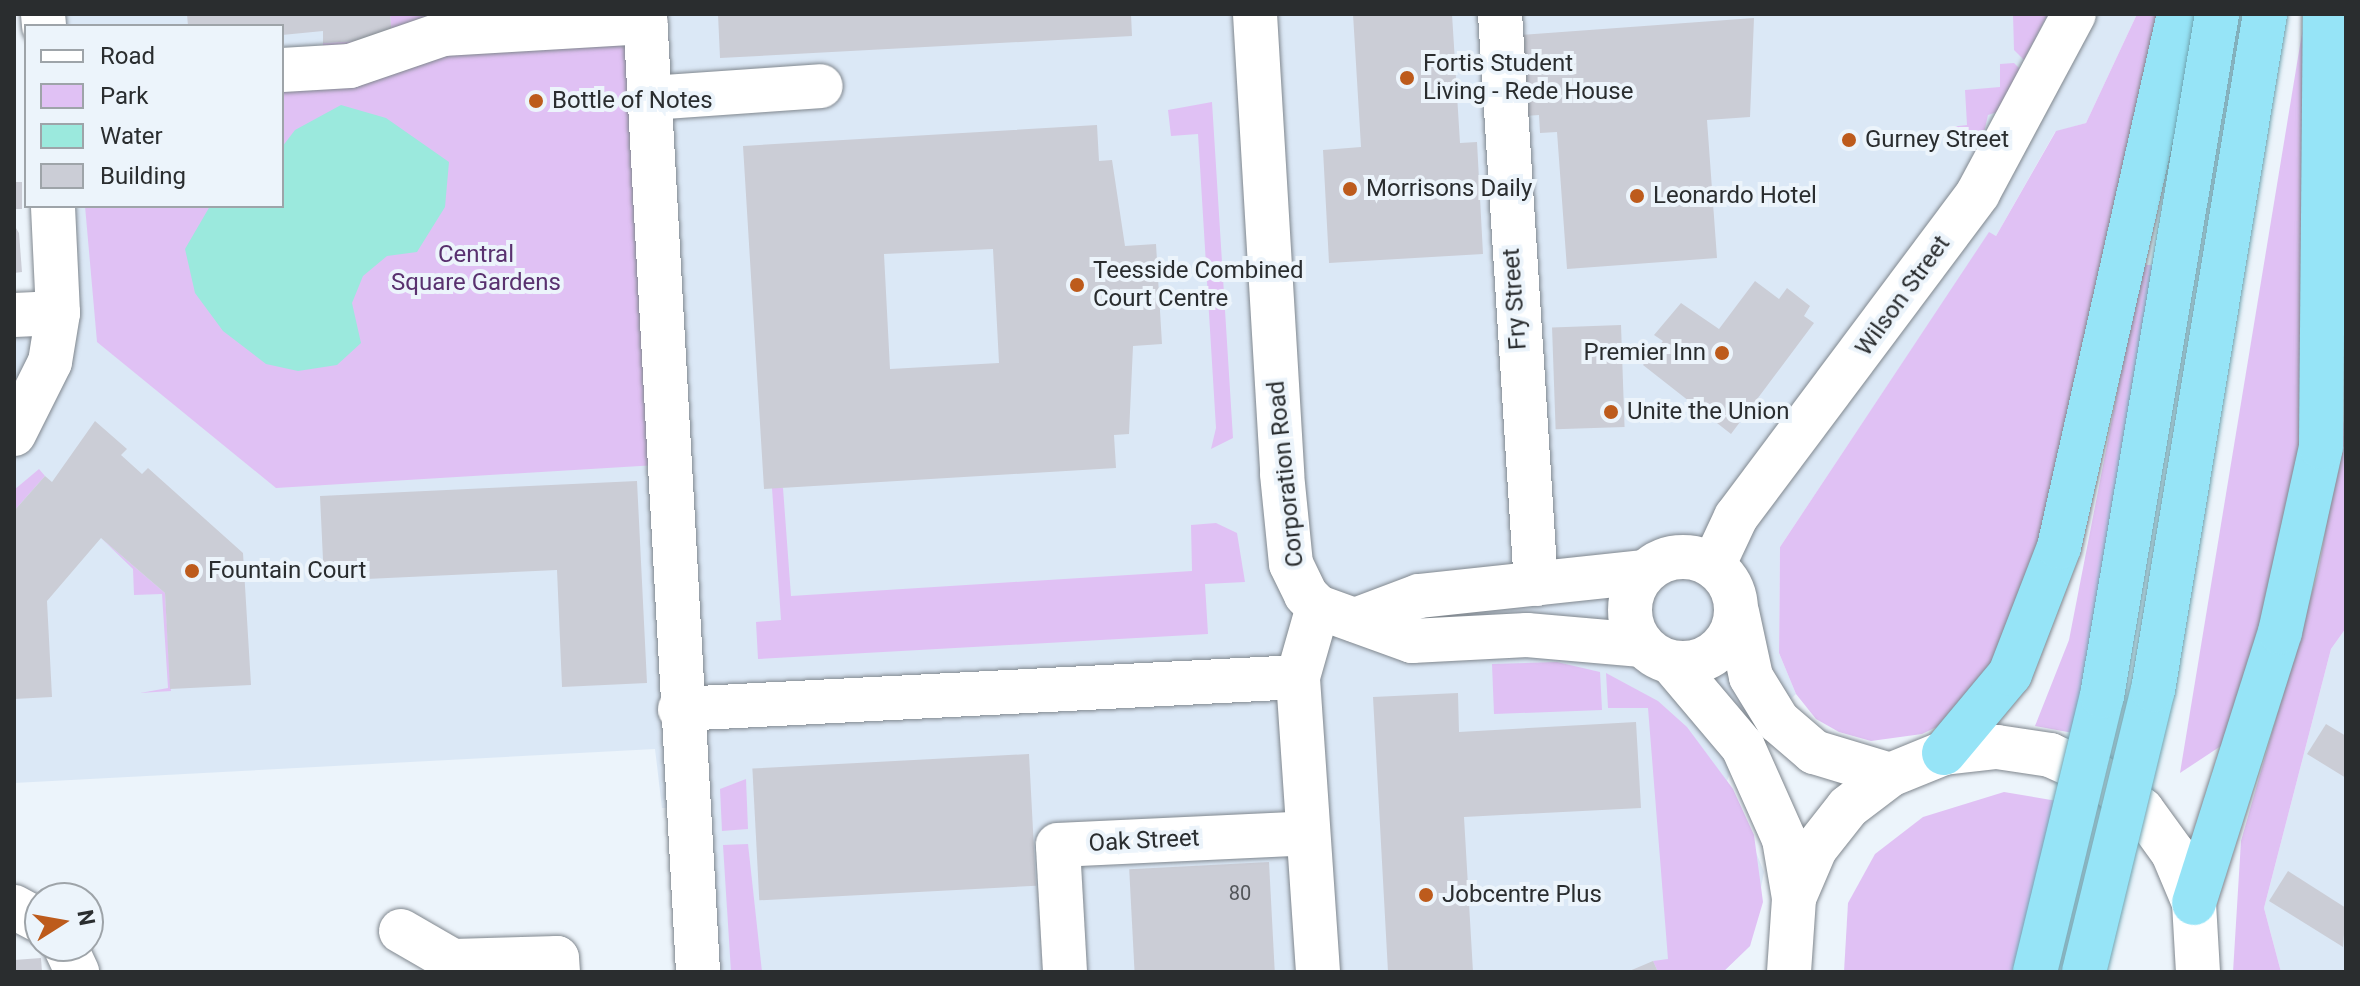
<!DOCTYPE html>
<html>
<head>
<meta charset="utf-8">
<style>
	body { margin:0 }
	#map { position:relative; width:2360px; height:986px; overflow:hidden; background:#ecf4fb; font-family:Roboto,sans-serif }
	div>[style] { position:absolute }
	.built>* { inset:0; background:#dbe8f6 }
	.green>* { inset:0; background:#e0c1f4 }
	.water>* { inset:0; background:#9be9dd }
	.building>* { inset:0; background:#cbcdd6; transform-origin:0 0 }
	.roads { filter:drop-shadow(0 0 2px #80878e) drop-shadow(0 0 2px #80878e) }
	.minor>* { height:44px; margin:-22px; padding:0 22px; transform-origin:22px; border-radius:22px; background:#fff }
	.minor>.ring { margin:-22px; padding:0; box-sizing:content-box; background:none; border:44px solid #fff; border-radius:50% }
	.highway>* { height:44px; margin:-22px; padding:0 22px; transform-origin:22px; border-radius:22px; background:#96e4f7 }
	.bridges { filter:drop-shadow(0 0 2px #70a4b1) drop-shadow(0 0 2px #70a4b1) }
	.highway-bridge>* { height:44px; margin:-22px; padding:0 22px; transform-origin:22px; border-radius:22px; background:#96e4f7 }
	.dots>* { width:22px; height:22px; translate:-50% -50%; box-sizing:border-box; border:4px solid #ecf4fb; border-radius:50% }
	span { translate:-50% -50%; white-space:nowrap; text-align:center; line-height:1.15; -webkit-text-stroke:8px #ecf4fb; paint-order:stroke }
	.number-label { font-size:20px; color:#525559 }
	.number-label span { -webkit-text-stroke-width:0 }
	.poi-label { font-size:24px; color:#2a2d2f }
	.left { translate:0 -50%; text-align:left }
	.right { translate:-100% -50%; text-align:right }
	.park-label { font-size:24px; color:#59316f }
	.street-label { font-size:24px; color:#2a2d2f }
	.frame { position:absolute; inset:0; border:16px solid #2a2d2f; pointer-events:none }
	.legend { position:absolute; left:24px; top:24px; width:260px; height:184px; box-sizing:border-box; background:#ecf4fb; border:2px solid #9ea4a9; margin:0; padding:10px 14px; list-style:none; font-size:24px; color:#2a2d2f }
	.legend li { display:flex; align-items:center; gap:16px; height:40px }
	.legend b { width:40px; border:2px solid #9ea4a9 }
	.north { position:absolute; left:24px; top:882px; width:80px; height:80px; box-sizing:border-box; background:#ecf4fb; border:2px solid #9ea4a9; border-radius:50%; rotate:79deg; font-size:22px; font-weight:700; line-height:32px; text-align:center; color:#2a2d2f }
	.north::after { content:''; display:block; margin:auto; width:28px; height:36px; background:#bd5b1c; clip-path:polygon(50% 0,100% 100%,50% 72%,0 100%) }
</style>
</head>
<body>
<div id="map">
	<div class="built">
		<i style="clip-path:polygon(23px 14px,2137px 14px,2086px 123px,2055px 132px,1996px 236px,1989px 233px,1780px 547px,1779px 653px,1796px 694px,1740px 748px,1727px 781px,1764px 872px,1750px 946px,1723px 972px,681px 972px,672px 808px,662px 808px,655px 749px,14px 783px,14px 297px,48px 293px,40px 206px,282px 206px,282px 26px,26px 26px,26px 49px)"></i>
		<i style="clip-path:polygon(2346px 628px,2346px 972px,2281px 972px,2264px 908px,2331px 649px)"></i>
	</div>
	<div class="green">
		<i style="clip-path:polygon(390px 14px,667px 14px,690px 463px,276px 488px,97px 342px,85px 206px,282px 206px,282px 63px,323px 61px,323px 43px,392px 39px)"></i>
		<i style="clip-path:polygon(2013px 14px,2048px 14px,2024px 60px,2014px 50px)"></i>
		<i style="clip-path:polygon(2137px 14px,2161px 14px,2041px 539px,1991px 678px,1947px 722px,1922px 734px,1871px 741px,1839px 732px,1816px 719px,1796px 694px,1779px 653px,1780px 547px,1989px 232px,1996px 236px,2056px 131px,2086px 123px)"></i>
		<i style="clip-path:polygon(2303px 27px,2311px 29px,2304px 481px,2227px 742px,2180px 773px)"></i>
		<i style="clip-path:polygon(2014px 63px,2022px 71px,2000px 111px,1988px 115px,1981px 146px,1958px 144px,1950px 127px,1967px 125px,1965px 90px,2000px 87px,2000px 64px)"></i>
		<i style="clip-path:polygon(1212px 102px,1233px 438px,1211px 449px,1216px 428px,1198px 134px,1171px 136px,1168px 110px)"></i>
		<i style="clip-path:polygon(2142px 265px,2155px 265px,2073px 733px,2035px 726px,2069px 640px)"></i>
		<i style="clip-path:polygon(2346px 408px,2346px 628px,2331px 649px,2264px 908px,2281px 972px,2233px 972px,2241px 841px,2319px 568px)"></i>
		<i style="clip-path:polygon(39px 469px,45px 476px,14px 511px,14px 490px)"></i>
		<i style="clip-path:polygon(772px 488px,783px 488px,791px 596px,1192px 571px,1191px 525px,1216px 523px,1237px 533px,1245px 582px,1205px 584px,1208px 634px,758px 659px,756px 622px,781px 620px)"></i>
		<i style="clip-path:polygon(101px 538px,165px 593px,171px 691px,140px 693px,168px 688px,162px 594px,134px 595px,133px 569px)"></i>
		<i style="clip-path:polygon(1557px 662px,1600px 672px,1602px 710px,1494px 714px,1492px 664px)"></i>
		<i style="clip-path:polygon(1606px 673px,1658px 701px,1687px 727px,1733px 789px,1754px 835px,1763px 902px,1750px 946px,1723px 972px,1658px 972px,1653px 961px,1668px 959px,1648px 708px,1608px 708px)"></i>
		<i style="clip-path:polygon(746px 779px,748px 829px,722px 831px,720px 789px)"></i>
		<i style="clip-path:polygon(2004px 792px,2057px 801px,2012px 972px,1844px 972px,1848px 903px,1875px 854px,1923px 817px)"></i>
		<i style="clip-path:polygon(748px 844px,762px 972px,731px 972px,723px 845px)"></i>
	</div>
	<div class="water">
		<i style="clip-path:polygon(341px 105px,386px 118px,449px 162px,445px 207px,417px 252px,387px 256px,363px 276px,352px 303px,361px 343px,337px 365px,298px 371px,266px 364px,223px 331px,195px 293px,185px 249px,210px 206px,282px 206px,282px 147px,295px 130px)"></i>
	</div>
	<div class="building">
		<i style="clip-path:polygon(187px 14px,390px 14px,392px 39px,323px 43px,323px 31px,282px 35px,282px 26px,188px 26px)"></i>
		<i style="clip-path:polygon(718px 14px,1131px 14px,1132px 36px,720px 58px)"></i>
		<i style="clip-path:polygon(1353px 14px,1452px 14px,1460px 143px,1477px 142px,1483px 254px,1329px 263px,1323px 150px,1361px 147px)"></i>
		<i style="clip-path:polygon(1754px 18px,1750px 117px,1707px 120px,1717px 258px,1567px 269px,1557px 132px,1540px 133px,1539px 115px,1526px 116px,1520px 35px)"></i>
		<i style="clip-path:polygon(evenodd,1097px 125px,1099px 161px,1112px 160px,1125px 246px,1156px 244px,1162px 344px,1133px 346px,1129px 434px,1114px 435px,1116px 468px,764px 489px,743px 146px,1097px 125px,993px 249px,999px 363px,890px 369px,884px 254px,993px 249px)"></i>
		<i style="left:14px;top:182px;width:8px;height:27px"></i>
		<i style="clip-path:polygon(14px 225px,19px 233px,22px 272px,14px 273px)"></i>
		<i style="clip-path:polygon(1755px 281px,1779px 299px,1787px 288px,1810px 306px,1804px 316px,1814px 323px,1731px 434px,1643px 365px,1663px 341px,1654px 335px,1681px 303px,1719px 329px)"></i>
		<i style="left:1621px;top:325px;width:102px;height:69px;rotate:88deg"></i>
		<i style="clip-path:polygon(95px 421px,127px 449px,121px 455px,142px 474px,148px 468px,243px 553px,251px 685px,170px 689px,165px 593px,101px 538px,47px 601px,52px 697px,14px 699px,14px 511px,45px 476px,52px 482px)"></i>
		<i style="clip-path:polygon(637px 481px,647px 683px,562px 687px,557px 570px,324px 581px,320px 496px)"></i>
		<i style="clip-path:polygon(1458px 693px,1459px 732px,1636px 722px,1641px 808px,1464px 817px,1473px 972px,1388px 972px,1373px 697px)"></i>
		<i style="clip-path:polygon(2326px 724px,2346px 736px,2346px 778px,2307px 754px)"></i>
		<i style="left:1029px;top:754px;width:132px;height:277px;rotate:87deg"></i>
		<i style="left:1269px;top:862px;width:110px;height:140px;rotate:87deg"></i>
		<i style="clip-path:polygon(2288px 871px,2346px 908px,2343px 947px,2269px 901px)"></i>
		<i style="clip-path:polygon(41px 958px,42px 972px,14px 972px,14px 960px)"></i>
		<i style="clip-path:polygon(1653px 961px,1658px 972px,1627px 972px)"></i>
	</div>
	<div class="roads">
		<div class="minor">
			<i style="left:43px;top:14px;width:12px;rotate:85deg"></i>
			<i style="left:645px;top:14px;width:959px;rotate:86.83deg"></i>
			<i style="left:1255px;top:14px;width:461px;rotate:86.6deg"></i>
			<i style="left:1282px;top:474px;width:90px;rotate:84.3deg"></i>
			<i style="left:1291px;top:564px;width:34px;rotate:64deg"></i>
			<i style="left:1306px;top:595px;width:17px;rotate:45deg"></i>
			<i style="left:1318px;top:607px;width:100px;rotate:19.9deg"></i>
			<i style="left:1412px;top:641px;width:115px;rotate:-3deg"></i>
			<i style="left:1527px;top:635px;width:115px;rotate:5deg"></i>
			<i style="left:1500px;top:14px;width:571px;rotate:86.39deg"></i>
			<i style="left:282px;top:70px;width:68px;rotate:-3.4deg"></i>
			<i style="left:350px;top:66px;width:98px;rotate:-19deg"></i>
			<i style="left:443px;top:34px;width:203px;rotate:-3.4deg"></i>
			<i style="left:651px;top:98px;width:170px;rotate:-4deg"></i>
			<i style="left:14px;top:315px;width:44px;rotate:-2.6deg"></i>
			<i style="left:14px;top:434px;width:80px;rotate:-63.4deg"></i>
			<i style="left:50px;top:362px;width:50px;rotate:-80.7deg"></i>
			<i style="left:58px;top:313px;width:107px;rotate:-92.7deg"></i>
			<i class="ring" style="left:1630px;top:557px;width:62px;height:62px"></i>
			<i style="left:1713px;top:566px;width:54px;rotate:-64.9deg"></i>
			<i style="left:1736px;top:517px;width:404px;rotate:-53.2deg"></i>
			<i style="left:1978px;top:193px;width:203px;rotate:-61.8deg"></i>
			<i style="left:1737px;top:612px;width:66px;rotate:77.8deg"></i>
			<i style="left:1751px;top:677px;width:52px;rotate:58.5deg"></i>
			<i style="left:1778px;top:721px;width:48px;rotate:40.7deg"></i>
			<i style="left:1814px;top:752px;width:79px;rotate:16.8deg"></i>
			<i style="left:1355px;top:620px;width:68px;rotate:-20.6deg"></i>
			<i style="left:1419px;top:596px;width:226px;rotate:-6.1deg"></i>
			<i style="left:1672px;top:663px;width:110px;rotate:49.8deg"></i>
			<i style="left:1743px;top:747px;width:101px;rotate:66deg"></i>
			<i style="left:1784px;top:839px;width:60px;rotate:80.4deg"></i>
			<i style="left:680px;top:709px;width:619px;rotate:-2.96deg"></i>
			<i style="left:14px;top:907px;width:30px;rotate:28deg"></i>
			<i style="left:401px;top:931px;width:60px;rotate:30deg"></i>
			<i style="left:453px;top:961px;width:104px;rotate:-1.7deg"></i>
			<i style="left:557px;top:958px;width:14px;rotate:86deg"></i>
			<i style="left:65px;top:946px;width:29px;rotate:65deg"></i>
			<i style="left:1065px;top:972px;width:127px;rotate:-93.2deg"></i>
			<i style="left:1058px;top:845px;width:250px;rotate:-2.7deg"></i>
			<i style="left:1318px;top:972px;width:296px;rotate:-93.9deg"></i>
			<i style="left:1298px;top:677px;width:73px;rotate:-74.1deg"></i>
			<i style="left:1789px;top:972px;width:74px;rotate:-86.1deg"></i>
			<i style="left:1794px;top:898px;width:53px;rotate:-66.8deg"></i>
			<i style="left:1815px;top:849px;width:53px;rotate:-51.8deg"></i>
			<i style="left:1848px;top:807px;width:53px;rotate:-37.3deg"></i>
			<i style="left:1890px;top:775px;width:58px;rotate:-22.2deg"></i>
			<i style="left:1944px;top:753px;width:53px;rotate:-6.5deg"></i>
			<i style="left:1997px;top:747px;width:54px;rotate:8.6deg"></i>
			<i style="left:2050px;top:755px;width:54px;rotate:24.2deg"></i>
			<i style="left:2099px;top:777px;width:54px;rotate:37.5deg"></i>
			<i style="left:2142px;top:810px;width:53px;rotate:54.2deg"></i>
			<i style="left:2173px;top:853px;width:54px;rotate:67.2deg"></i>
			<i style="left:2194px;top:903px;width:69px;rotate:86.7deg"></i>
		</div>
		<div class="highway">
			<i style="left:1944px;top:753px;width:103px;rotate:-50.1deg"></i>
			<i style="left:2010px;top:674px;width:136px;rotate:-68.9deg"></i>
			<i style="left:2059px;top:547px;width:546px;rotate:-77.31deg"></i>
			<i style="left:2194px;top:903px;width:284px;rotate:-72.4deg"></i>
			<i style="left:2280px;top:632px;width:189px;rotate:-77.5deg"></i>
			<i style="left:2321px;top:447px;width:433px;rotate:-89.5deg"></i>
		</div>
	</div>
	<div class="bridges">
		<div class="highway-bridge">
			<i style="left:2035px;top:972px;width:284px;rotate:-76.4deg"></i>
			<i style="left:2102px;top:696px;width:692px;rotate:-80.43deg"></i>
			<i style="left:2084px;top:972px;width:290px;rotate:-76.3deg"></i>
			<i style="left:2153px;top:690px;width:685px;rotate:-80.59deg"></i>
		</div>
	</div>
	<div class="dots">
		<i style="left:1407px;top:78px;background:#bd5b1c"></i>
		<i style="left:536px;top:101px;background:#bd5b1c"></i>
		<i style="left:1849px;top:140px;background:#bd5b1c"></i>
		<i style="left:1350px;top:189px;background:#bd5b1c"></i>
		<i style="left:1637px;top:196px;background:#bd5b1c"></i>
		<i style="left:1077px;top:285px;background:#bd5b1c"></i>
		<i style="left:1722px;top:353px;background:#bd5b1c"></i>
		<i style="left:1611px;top:412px;background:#bd5b1c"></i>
		<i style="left:192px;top:571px;background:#bd5b1c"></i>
		<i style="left:1426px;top:895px;background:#bd5b1c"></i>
	</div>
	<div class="number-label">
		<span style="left:1240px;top:893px">80</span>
	</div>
	<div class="poi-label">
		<span class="left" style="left:1423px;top:78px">Fortis Student<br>Living - Rede House</span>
		<span class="left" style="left:552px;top:101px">Bottle of Notes</span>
		<span class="left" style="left:1865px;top:140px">Gurney Street</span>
		<span class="left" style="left:1366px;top:189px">Morrisons Daily</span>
		<span class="left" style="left:1653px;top:196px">Leonardo Hotel</span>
		<span class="left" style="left:1093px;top:285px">Teesside Combined<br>Court Centre</span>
		<span class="right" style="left:1706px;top:353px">Premier Inn</span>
		<span class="left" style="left:1627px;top:412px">Unite the Union</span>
		<span class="left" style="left:208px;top:571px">Fountain Court</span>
		<span class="left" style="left:1442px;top:895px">Jobcentre Plus</span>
	</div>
	<div class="park-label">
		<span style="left:476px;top:269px">Central<br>Square Gardens</span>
	</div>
	<div class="street-label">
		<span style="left:1903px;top:296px;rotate:-54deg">Wilson Street</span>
		<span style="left:1515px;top:299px;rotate:-94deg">Fry Street</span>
		<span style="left:1286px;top:474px;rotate:-96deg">Corporation Road</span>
		<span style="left:1144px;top:841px;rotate:-3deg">Oak Street</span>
	</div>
	<div class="frame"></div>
	<ul class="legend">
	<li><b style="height:10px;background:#fff"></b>Road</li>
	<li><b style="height:22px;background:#e0c1f4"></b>Park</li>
	<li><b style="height:22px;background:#9be9dd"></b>Water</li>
	<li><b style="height:22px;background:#cbcdd6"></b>Building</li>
	</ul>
	<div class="north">N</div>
</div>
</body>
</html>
